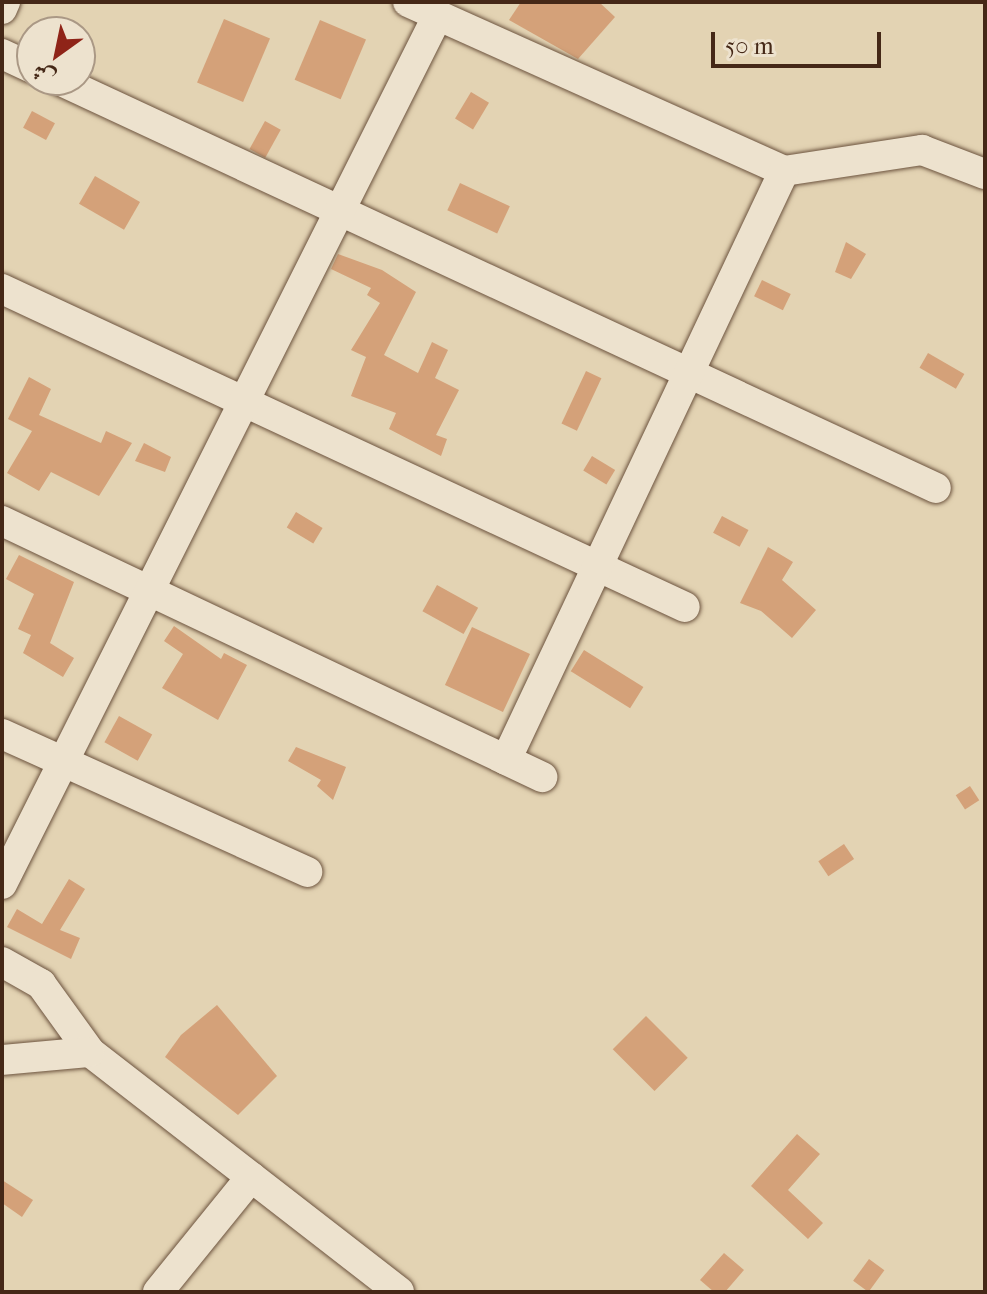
<!DOCTYPE html>
<html>
<head>
<meta charset="utf-8">
<style>
	body { margin:0 }
	#map { position:relative; width:987px; height:1294px; overflow:hidden; background:#e3d3b3; font-family:"IM FELL French Canon",Amiri,serif }
	div>[style] { position:absolute }
	.building>* { inset:0; background:#d4a179; transform-origin:0 0 }
	.roads { filter:drop-shadow(0 0 2px #6c533e) drop-shadow(0 0 2px #6c533e) }
	.minor>* { height:30px; margin:-15px; padding:0 15px; transform-origin:15px; border-radius:15px; background:#ede2ce }
	span { translate:-50% -50%; white-space:nowrap; text-align:center; line-height:1.15; -webkit-text-stroke:8px #ede2ce; paint-order:stroke }
	.frame { position:absolute; inset:0; border:4px solid #452817; pointer-events:none }
	.north { position:absolute; left:16px; top:16px; width:80px; height:80px; box-sizing:border-box; background:#ede2ce; border:2px solid #aa9885; border-radius:50%; rotate:213deg; font-size:22px; font-weight:700; line-height:32px; text-align:center; color:#452817 }
	.north::after { content:''; display:block; margin:auto; width:28px; height:36px; background:#8f2418; clip-path:polygon(50% 0,100% 100%,50% 72%,0 100%) }
	.scale { position:absolute; left:711px; top:32px; width:170px; height:36px; box-sizing:border-box; border:4px solid #452817; border-top:0; padding-left:10px; font-size:24px; line-height:28px; white-space:nowrap; color:#452817; -webkit-text-stroke:6px #ede2ce; paint-order:stroke }
</style>
</head>
<body>
<div id="map">
	<div class="building">
		<i style="clip-path:polygon(521px 2px,599px 2px,615px 17px,578px 59px,509px 20px)"></i>
		<i style="left:224px;top:19px;width:50px;height:69px;rotate:23deg"></i>
		<i style="left:320px;top:20px;width:50px;height:65px;rotate:23deg"></i>
		<i style="left:471px;top:92px;width:21px;height:31px;rotate:31deg"></i>
		<i style="left:32px;top:111px;width:26px;height:19px;rotate:28deg"></i>
		<i style="left:265px;top:121px;width:18px;height:32px;rotate:29deg"></i>
		<i style="left:95px;top:176px;width:52px;height:32px;rotate:30deg"></i>
		<i style="left:460px;top:183px;width:55px;height:30px;rotate:25deg"></i>
		<i style="clip-path:polygon(846px 242px,866px 254px,851px 279px,835px 272px)"></i>
		<i style="clip-path:polygon(338px 254px,382px 270px,416px 292px,384px 355px,418px 373px,432px 342px,448px 350px,435px 378px,459px 390px,436px 435px,447px 439px,441px 456px,389px 429px,396px 413px,351px 396px,366px 357px,351px 350px,380px 303px,367px 295px,371px 288px,331px 269px)"></i>
		<i style="left:762px;top:280px;width:32px;height:18px;rotate:26deg"></i>
		<i style="left:928px;top:353px;width:42px;height:17px;rotate:30deg"></i>
		<i style="left:586px;top:371px;width:17px;height:58px;rotate:25deg"></i>
		<i style="clip-path:polygon(29px 377px,51px 389px,39px 415px,101px 443px,106px 431px,132px 443px,99px 496px,51px 472px,39px 491px,7px 473px,32px 431px,8px 419px)"></i>
		<i style="clip-path:polygon(144px 443px,171px 457px,165px 472px,135px 461px)"></i>
		<i style="left:592px;top:456px;width:27px;height:17px;rotate:31deg"></i>
		<i style="left:296px;top:512px;width:31px;height:18px;rotate:31deg"></i>
		<i style="left:722px;top:516px;width:30px;height:19px;rotate:28deg"></i>
		<i style="clip-path:polygon(768px 547px,793px 562px,782px 580px,816px 610px,792px 638px,761px 611px,740px 603px)"></i>
		<i style="clip-path:polygon(19px 555px,74px 582px,50px 643px,74px 658px,63px 677px,23px 653px,31px 635px,18px 629px,34px 594px,6px 579px)"></i>
		<i style="left:437px;top:585px;width:47px;height:30px;rotate:29deg"></i>
		<i style="clip-path:polygon(174px 626px,221px 659px,224px 653px,247px 665px,218px 720px,162px 688px,183px 654px,164px 641px)"></i>
		<i style="left:472px;top:627px;width:64px;height:64px;rotate:25deg"></i>
		<i style="left:584px;top:650px;width:70px;height:25px;rotate:32deg"></i>
		<i style="left:119px;top:716px;width:38px;height:30px;rotate:29deg"></i>
		<i style="clip-path:polygon(296px 747px,346px 767px,333px 800px,317px 786px,321px 780px,288px 761px)"></i>
		<i style="left:970px;top:786px;width:17px;height:17px;rotate:57deg"></i>
		<i style="left:844px;top:844px;width:18px;height:31px;rotate:56deg"></i>
		<i style="clip-path:polygon(69px 879px,85px 889px,60px 930px,80px 938px,71px 959px,7px 927px,17px 909px,42px 924px)"></i>
		<i style="clip-path:polygon(217px 1005px,277px 1076px,238px 1115px,165px 1057px,181px 1035px)"></i>
		<i style="left:646px;top:1016px;width:59px;height:47px;rotate:45deg"></i>
		<i style="clip-path:polygon(797px 1134px,820px 1154px,788px 1190px,823px 1223px,808px 1239px,751px 1186px)"></i>
		<i style="clip-path:polygon(2px 1180px,33px 1200px,22px 1217px,2px 1203px)"></i>
		<i style="clip-path:polygon(724px 1253px,744px 1270px,725px 1292px,714px 1292px,700px 1280px)"></i>
		<i style="left:869px;top:1259px;width:19px;height:27px;rotate:36deg"></i>
	</div>
	<div class="roads">
		<div class="minor">
			<i style="left:408px;top:2px;width:412px;rotate:24.2deg"></i>
			<i style="left:784px;top:171px;width:140px;rotate:-8.7deg"></i>
			<i style="left:922px;top:150px;width:67px;rotate:20.9deg"></i>
			<i style="left:2px;top:9px;width:8px;rotate:-67deg"></i>
			<i style="left:2px;top:54px;width:33px;rotate:25deg"></i>
			<i style="left:59px;top:80px;width:967px;rotate:24.95deg"></i>
			<i style="left:2px;top:289px;width:753px;rotate:24.97deg"></i>
			<i style="left:2px;top:521px;width:598px;rotate:25.36deg"></i>
			<i style="left:2px;top:734px;width:335px;rotate:24.3deg"></i>
			<i style="left:506px;top:760px;width:651px;rotate:-64.73deg"></i>
			<i style="left:2px;top:884px;width:972px;rotate:-63.36deg"></i>
			<i style="left:2px;top:962px;width:45px;rotate:29.4deg"></i>
			<i style="left:41px;top:984px;width:84px;rotate:54.2deg"></i>
			<i style="left:90px;top:1052px;width:391px;rotate:37.8deg"></i>
			<i style="left:2px;top:1060px;width:88px;rotate:-5.2deg"></i>
			<i style="left:158px;top:1292px;width:148px;rotate:-51deg"></i>
		</div>
	</div>
	<div class="frame"></div>
	<div class="north">ش</div>
	<div class="scale">50 m</div>
</div>
</body>
</html>
